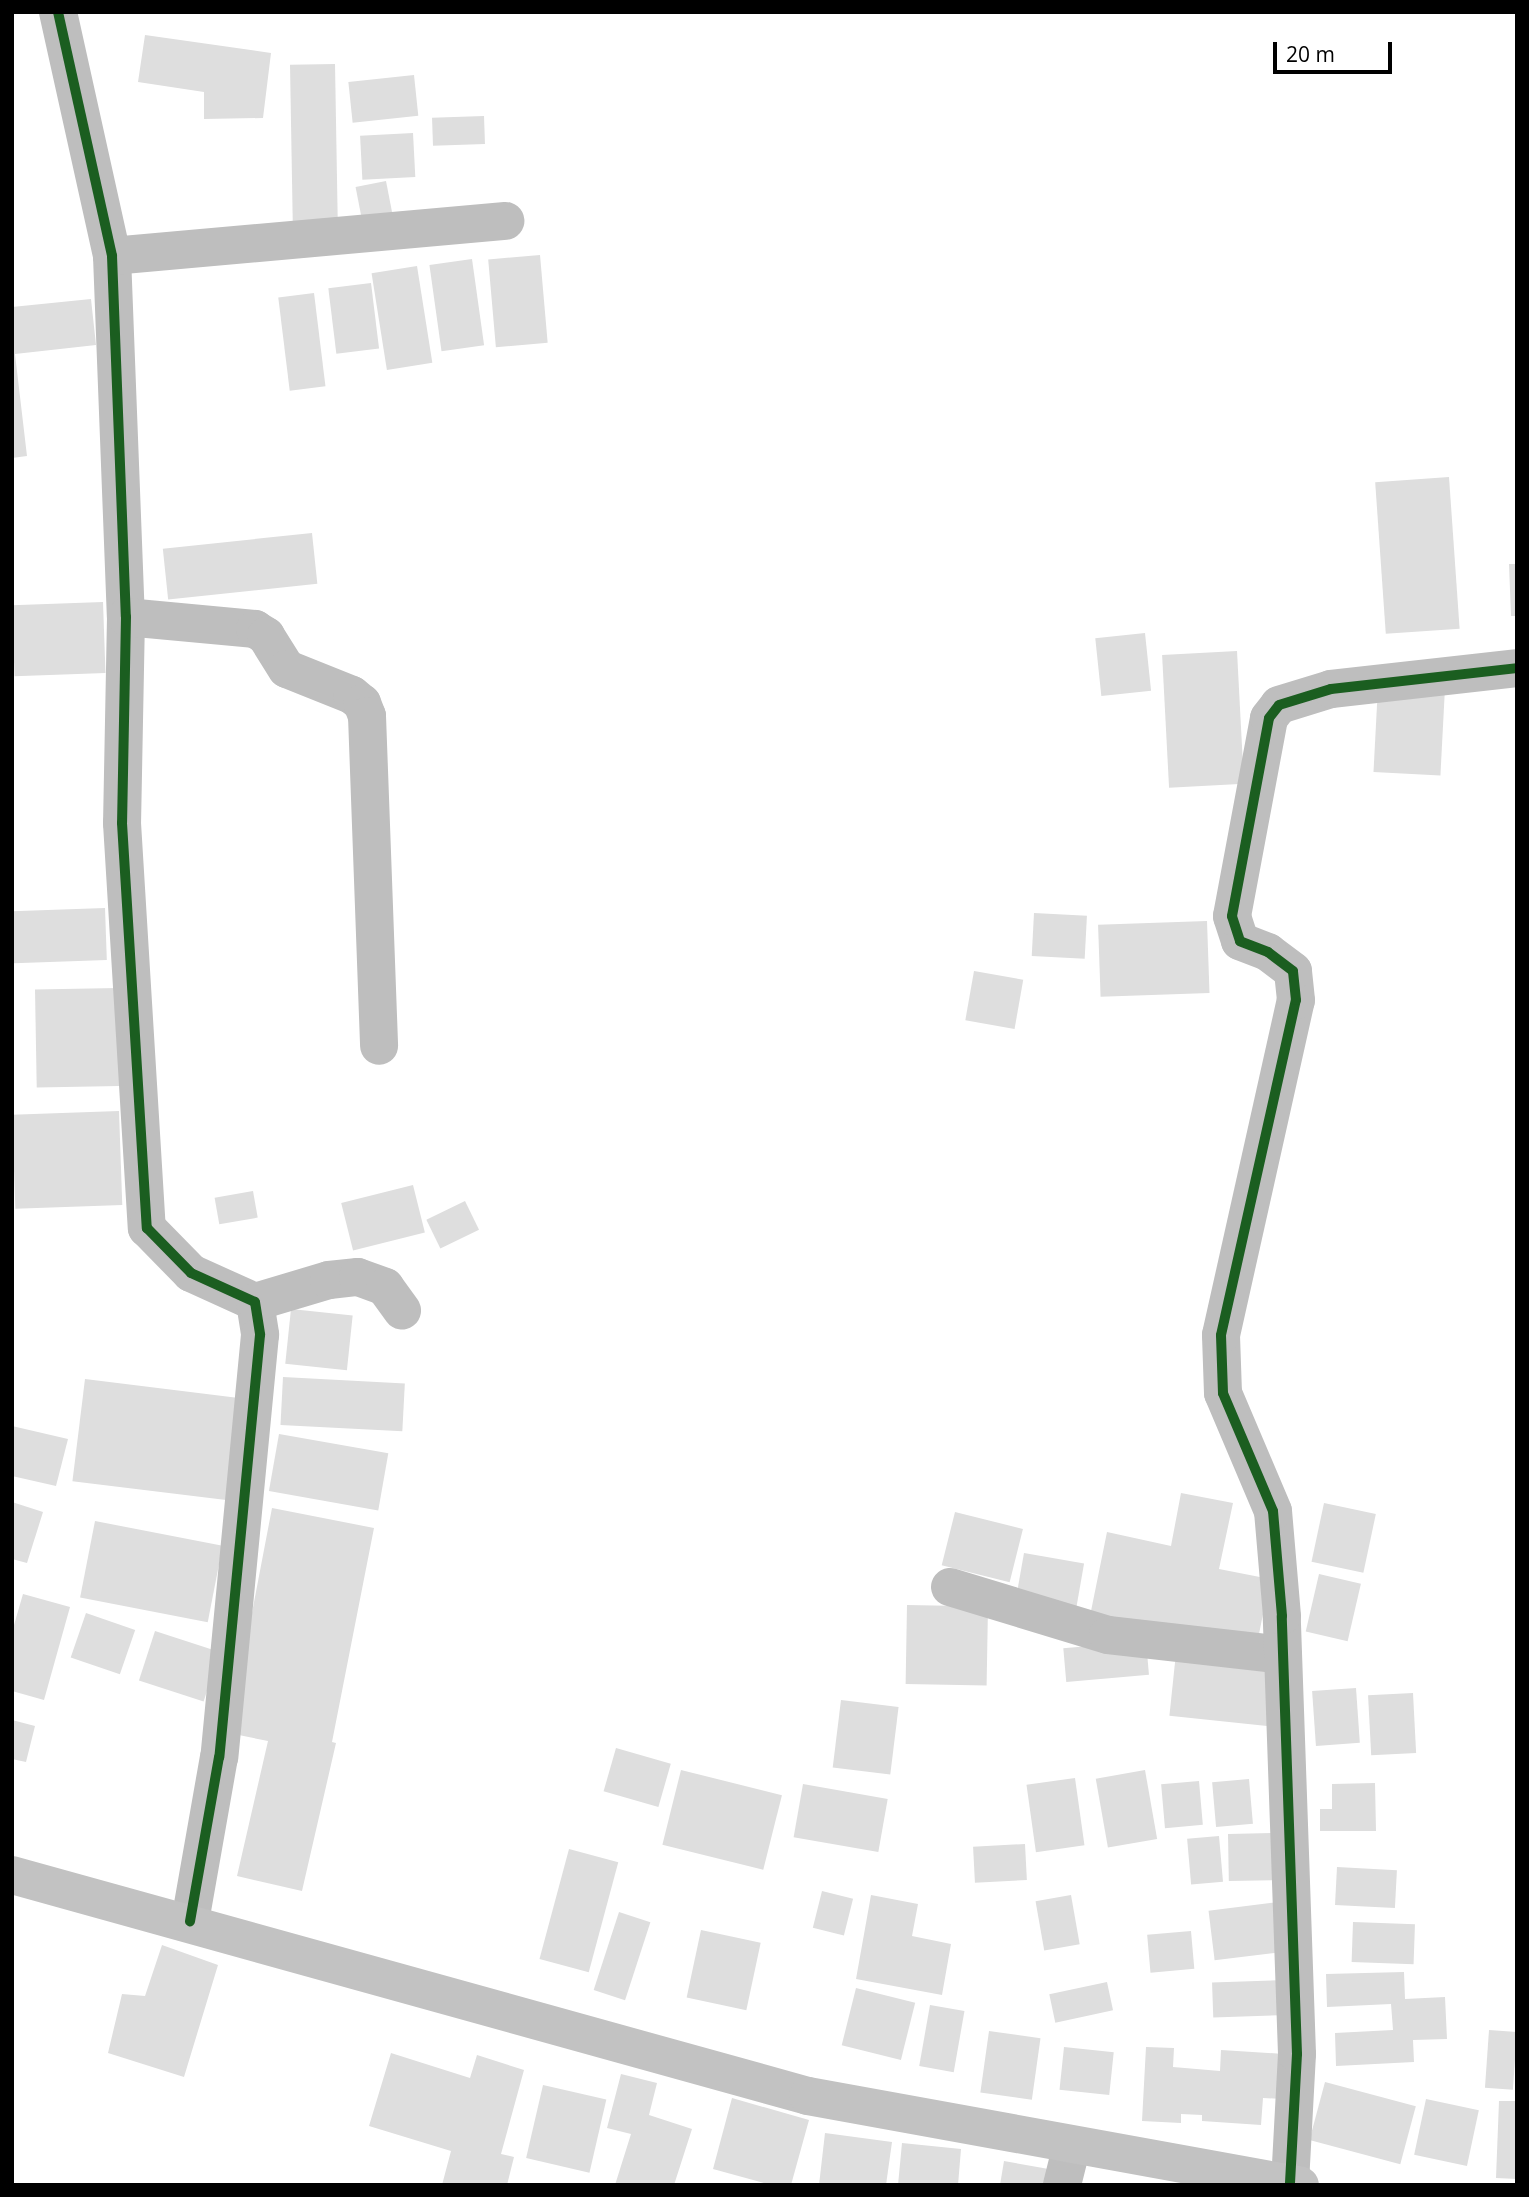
<!DOCTYPE html>
<html>
<head>
<meta charset="utf-8">
<style>
	body { margin:0 }
	#map { position:relative; width:1529px; height:2197px; overflow:hidden; background:#fff; font-family:"Open Sans",sans-serif }
	div>[style] { position:absolute }
	.building>* { inset:0; background:#dedede; transform-origin:0 0 }
	.street>* { height:38px; margin:-19px; padding:0 19px; transform-origin:19px; border-radius:19px; background:#bebebe }
	.secondary>* { height:38px; margin:-19px; padding:0 19px; transform-origin:19px; border-radius:19px; background:#c2c2c2 }
	.cycleway>* { height:10px; margin:-5px; padding:0 5px; transform-origin:5px; border-radius:5px; background:#1b5e20 }
	span { translate:-50% -50%; white-space:nowrap; text-align:center; line-height:1.15; -webkit-text-stroke:7px #fff; paint-order:stroke }
	.frame { position:absolute; inset:0; border:14px solid #000; pointer-events:none }
	.scale { position:absolute; left:1273px; top:42px; width:119px; height:32px; box-sizing:border-box; border:4px solid #000; border-top:0; padding-left:9px; font-size:21px; line-height:24px; white-space:nowrap; color:#000; -webkit-text-stroke:5px #fff; paint-order:stroke }
</style>
</head>
<body>
<div id="map">
	<div class="building">
		<i style="clip-path:polygon(145px 35px,271px 53px,263px 118px,204px 119px,204px 92px,138px 82px)"></i>
		<i style="left:335px;top:64px;width:160px;height:45px;rotate:89deg"></i>
		<i style="left:414px;top:75px;width:41px;height:66px;rotate:84deg"></i>
		<i style="left:484px;top:116px;width:28px;height:52px;rotate:88deg"></i>
		<i style="left:413px;top:133px;width:44px;height:53px;rotate:87deg"></i>
		<i style="left:386px;top:181px;width:36px;height:31px;rotate:79deg"></i>
		<i style="left:540px;top:255px;width:88px;height:52px;rotate:85deg"></i>
		<i style="left:472px;top:259px;width:87px;height:43px;rotate:82deg"></i>
		<i style="left:417px;top:266px;width:98px;height:46px;rotate:81deg"></i>
		<i style="left:371px;top:283px;width:66px;height:43px;rotate:83deg"></i>
		<i style="left:314px;top:293px;width:94px;height:36px;rotate:83deg"></i>
		<i style="clip-path:polygon(91px 299px,96px 345px,15px 354px,27px 456px,12px 458px,12px 307px)"></i>
		<i style="left:1449px;top:477px;width:152px;height:74px;rotate:86deg"></i>
		<i style="left:312px;top:533px;width:51px;height:150px;rotate:84deg"></i>
		<i style="clip-path:polygon(1509px 564px,1517px 564px,1517px 616px,1511px 616px)"></i>
		<i style="left:103px;top:602px;width:71px;height:91px;rotate:88deg"></i>
		<i style="left:1145px;top:633px;width:58px;height:50px;rotate:84deg"></i>
		<i style="left:1237px;top:651px;width:133px;height:75px;rotate:87deg"></i>
		<i style="left:1378px;top:686px;width:67px;height:86px;rotate:3deg"></i>
		<i style="left:105px;top:908px;width:52px;height:93px;rotate:88deg"></i>
		<i style="left:1034px;top:913px;width:53px;height:43px;rotate:3deg"></i>
		<i style="left:1207px;top:921px;width:72px;height:109px;rotate:88deg"></i>
		<i style="left:974px;top:971px;width:50px;height:50px;rotate:10deg"></i>
		<i style="left:118px;top:988px;width:98px;height:83px;rotate:89deg"></i>
		<i style="left:119px;top:1111px;width:94px;height:107px;rotate:88deg"></i>
		<i style="left:413px;top:1185px;width:49px;height:74px;rotate:76deg"></i>
		<i style="left:253px;top:1191px;width:27px;height:39px;rotate:80deg"></i>
		<i style="left:465px;top:1201px;width:32px;height:43px;rotate:64deg"></i>
		<i style="left:291px;top:1309px;width:62px;height:55px;rotate:6deg"></i>
		<i style="left:283px;top:1377px;width:122px;height:48px;rotate:3deg"></i>
		<i style="left:85px;top:1379px;width:159px;height:103px;rotate:7deg"></i>
		<i style="clip-path:polygon(12px 1426px,68px 1439px,56px 1486px,12px 1476px)"></i>
		<i style="left:279px;top:1434px;width:111px;height:58px;rotate:10deg"></i>
		<i style="clip-path:polygon(1181px 1493px,1233px 1503px,1219px 1569px,1270px 1579px,1256px 1649px,1090px 1616px,1107px 1532px,1171px 1546px)"></i>
		<i style="clip-path:polygon(12px 1502px,43px 1512px,27px 1563px,12px 1559px)"></i>
		<i style="left:1324px;top:1503px;width:53px;height:60px;rotate:12deg"></i>
		<i style="clip-path:polygon(272px 1508px,374px 1528px,332px 1742px,336px 1743px,302px 1891px,237px 1876px,268px 1741px,229px 1733px)"></i>
		<i style="left:955px;top:1512px;width:70px;height:55px;rotate:14deg"></i>
		<i style="left:95px;top:1521px;width:130px;height:78px;rotate:11deg"></i>
		<i style="left:1024px;top:1553px;width:61px;height:45px;rotate:10deg"></i>
		<i style="left:1319px;top:1574px;width:43px;height:59px;rotate:13deg"></i>
		<i style="clip-path:polygon(23px 1594px,70px 1607px,44px 1700px,12px 1691px,12px 1632px)"></i>
		<i style="left:907px;top:1605px;width:81px;height:79px;rotate:1deg"></i>
		<i style="left:86px;top:1613px;width:52px;height:47px;rotate:19deg"></i>
		<i style="left:155px;top:1631px;width:68px;height:52px;rotate:18deg"></i>
		<i style="left:1146px;top:1641px;width:34px;height:83px;rotate:85deg"></i>
		<i style="left:1176px;top:1653px;width:103px;height:63px;rotate:6deg"></i>
		<i style="left:1356px;top:1688px;width:55px;height:44px;rotate:86deg"></i>
		<i style="left:1413px;top:1693px;width:60px;height:45px;rotate:87deg"></i>
		<i style="left:841px;top:1700px;width:58px;height:68px;rotate:7deg"></i>
		<i style="clip-path:polygon(12px 1720px,35px 1726px,26px 1762px,12px 1759px)"></i>
		<i style="left:616px;top:1748px;width:57px;height:45px;rotate:16deg"></i>
		<i style="left:681px;top:1770px;width:104px;height:77px;rotate:14deg"></i>
		<i style="left:1145px;top:1770px;width:70px;height:50px;rotate:80deg"></i>
		<i style="left:1075px;top:1778px;width:68px;height:49px;rotate:82deg"></i>
		<i style="left:1249px;top:1779px;width:45px;height:37px;rotate:85deg"></i>
		<i style="left:1199px;top:1781px;width:44px;height:38px;rotate:85deg"></i>
		<i style="clip-path:polygon(1375px 1783px,1376px 1831px,1320px 1831px,1320px 1809px,1332px 1809px,1332px 1784px)"></i>
		<i style="left:803px;top:1784px;width:86px;height:54px;rotate:10deg"></i>
		<i style="left:1279px;top:1833px;width:47px;height:51px;rotate:89deg"></i>
		<i style="left:1219px;top:1836px;width:46px;height:32px;rotate:85deg"></i>
		<i style="left:1025px;top:1844px;width:36px;height:52px;rotate:87deg"></i>
		<i style="left:569px;top:1849px;width:51px;height:114px;rotate:15deg"></i>
		<i style="left:1337px;top:1867px;width:60px;height:38px;rotate:3deg"></i>
		<i style="left:822px;top:1891px;width:32px;height:38px;rotate:14deg"></i>
		<i style="clip-path:polygon(871px 1895px,918px 1904px,912px 1936px,951px 1944px,942px 1995px,856px 1979px)"></i>
		<i style="left:1071px;top:1895px;width:50px;height:36px;rotate:80deg"></i>
		<i style="left:1279px;top:1902px;width:50px;height:71px;rotate:83deg"></i>
		<i style="left:619px;top:1912px;width:33px;height:82px;rotate:18deg"></i>
		<i style="left:1353px;top:1922px;width:62px;height:40px;rotate:2deg"></i>
		<i style="left:701px;top:1930px;width:61px;height:69px;rotate:12deg"></i>
		<i style="left:1191px;top:1931px;width:38px;height:44px;rotate:85deg"></i>
		<i style="clip-path:polygon(162px 1945px,218px 1965px,184px 2077px,108px 2053px,122px 1994px,145px 1996px)"></i>
		<i style="clip-path:polygon(1404px 1972px,1405px 1999px,1445px 1997px,1447px 2039px,1413px 2040px,1414px 2062px,1336px 2066px,1335px 2033px,1393px 2030px,1391px 2004px,1327px 2007px,1326px 1974px)"></i>
		<i style="left:1285px;top:1980px;width:35px;height:73px;rotate:88deg"></i>
		<i style="left:1107px;top:1982px;width:29px;height:59px;rotate:78deg"></i>
		<i style="left:856px;top:1988px;width:61px;height:59px;rotate:14deg"></i>
		<i style="left:930px;top:2005px;width:35px;height:62px;rotate:10deg"></i>
		<i style="left:1489px;top:2030px;width:28px;height:58px;rotate:4deg"></i>
		<i style="left:989px;top:2031px;width:52px;height:62px;rotate:8deg"></i>
		<i style="left:1064px;top:2047px;width:50px;height:43px;rotate:6deg"></i>
		<i style="clip-path:polygon(1146px 2047px,1174px 2048px,1173px 2067px,1220px 2071px,1221px 2050px,1284px 2054px,1282px 2099px,1263px 2098px,1261px 2125px,1202px 2121px,1202px 2115px,1181px 2114px,1181px 2123px,1142px 2121px)"></i>
		<i style="clip-path:polygon(391px 2053px,470px 2078px,477px 2055px,524px 2070px,501px 2154px,514px 2157px,507px 2185px,442px 2185px,451px 2151px,369px 2126px)"></i>
		<i style="clip-path:polygon(621px 2074px,657px 2083px,649px 2115px,692px 2129px,674px 2185px,615px 2185px,631px 2134px,607px 2128px)"></i>
		<i style="left:1325px;top:2082px;width:94px;height:60px;rotate:15deg"></i>
		<i style="left:543px;top:2085px;width:65px;height:75px;rotate:13deg"></i>
		<i style="clip-path:polygon(732px 2098px,809px 2120px,791px 2185px,771px 2185px,713px 2169px)"></i>
		<i style="left:1426px;top:2099px;width:54px;height:57px;rotate:12deg"></i>
		<i style="clip-path:polygon(1499px 2101px,1517px 2101px,1517px 2179px,1496px 2178px)"></i>
		<i style="clip-path:polygon(825px 2133px,892px 2142px,886px 2185px,819px 2185px)"></i>
		<i style="clip-path:polygon(902px 2143px,961px 2149px,958px 2185px,898px 2185px)"></i>
		<i style="clip-path:polygon(1004px 2161px,1060px 2171px,1057px 2185px,1000px 2185px)"></i>
	</div>
	<div class="street">
		<i style="left:58px;top:12px;width:250px;rotate:77.5deg"></i>
		<i style="left:112px;top:256px;width:361px;rotate:87.8deg"></i>
		<i style="left:126px;top:617px;width:206px;rotate:91.1deg"></i>
		<i style="left:122px;top:823px;width:406px;rotate:86.5deg"></i>
		<i style="left:147px;top:1228px;width:63px;rotate:45.6deg"></i>
		<i style="left:191px;top:1273px;width:70px;rotate:24.4deg"></i>
		<i style="left:255px;top:1302px;width:33px;rotate:81deg"></i>
		<i style="left:260px;top:1335px;width:424px;rotate:95.5deg"></i>
		<i style="left:219px;top:1757px;width:167px;rotate:100deg"></i>
		<i style="left:112px;top:256px;width:395px;rotate:-5.1deg"></i>
		<i style="left:126px;top:617px;width:130px;rotate:5.3deg"></i>
		<i style="left:255px;top:629px;width:13px;rotate:32deg"></i>
		<i style="left:266px;top:636px;width:39px;rotate:58deg"></i>
		<i style="left:287px;top:669px;width:70px;rotate:21.8deg"></i>
		<i style="left:352px;top:695px;width:13px;rotate:39deg"></i>
		<i style="left:362px;top:703px;width:14px;rotate:69deg"></i>
		<i style="left:367px;top:716px;width:330px;rotate:87.9deg"></i>
		<i style="left:255px;top:1302px;width:77px;rotate:-16.6deg"></i>
		<i style="left:329px;top:1280px;width:29px;rotate:-6deg"></i>
		<i style="left:358px;top:1277px;width:29px;rotate:20deg"></i>
		<i style="left:385px;top:1287px;width:29px;rotate:54deg"></i>
		<i style="left:950px;top:1587px;width:165px;rotate:16.9deg"></i>
		<i style="left:1108px;top:1635px;width:176px;rotate:6.5deg"></i>
		<i style="left:1290px;top:2183px;width:129px;rotate:-86.9deg"></i>
		<i style="left:1297px;top:2054px;width:438px;rotate:-92deg"></i>
		<i style="left:1282px;top:1616px;width:105px;rotate:-94.9deg"></i>
		<i style="left:1273px;top:1511px;width:128px;rotate:-113deg"></i>
		<i style="left:1223px;top:1393px;width:58px;rotate:-92deg"></i>
		<i style="left:1221px;top:1335px;width:343px;rotate:-77.4deg"></i>
		<i style="left:1296px;top:1000px;width:29px;rotate:-96deg"></i>
		<i style="left:1293px;top:971px;width:31px;rotate:-143deg"></i>
		<i style="left:1268px;top:952px;width:30px;rotate:-159deg"></i>
		<i style="left:1240px;top:941px;width:26px;rotate:-108deg"></i>
		<i style="left:1232px;top:916px;width:201px;rotate:-79.4deg"></i>
		<i style="left:1269px;top:718px;width:16px;rotate:-52deg"></i>
		<i style="left:1279px;top:705px;width:54px;rotate:-17.1deg"></i>
		<i style="left:1331px;top:689px;width:187px;rotate:-6.4deg"></i>
		<i style="left:1062px;top:2185px;width:41px;rotate:-76deg"></i>
	</div>
	<div class="secondary">
		<i style="left:12px;top:1875px;width:826px;rotate:15.52deg"></i>
		<i style="left:808px;top:2096px;width:500px;rotate:10.3deg"></i>
	</div>
	<div class="cycleway">
		<i style="left:58px;top:12px;width:250px;rotate:77.5deg"></i>
		<i style="left:112px;top:256px;width:361px;rotate:87.8deg"></i>
		<i style="left:126px;top:617px;width:206px;rotate:91.1deg"></i>
		<i style="left:122px;top:823px;width:406px;rotate:86.5deg"></i>
		<i style="left:147px;top:1228px;width:63px;rotate:45.6deg"></i>
		<i style="left:191px;top:1273px;width:70px;rotate:24.4deg"></i>
		<i style="left:255px;top:1302px;width:33px;rotate:81deg"></i>
		<i style="left:260px;top:1335px;width:424px;rotate:95.5deg"></i>
		<i style="left:219px;top:1757px;width:167px;rotate:100deg"></i>
		<i style="left:1290px;top:2183px;width:129px;rotate:-86.9deg"></i>
		<i style="left:1297px;top:2054px;width:438px;rotate:-92deg"></i>
		<i style="left:1282px;top:1616px;width:105px;rotate:-94.9deg"></i>
		<i style="left:1273px;top:1511px;width:128px;rotate:-113deg"></i>
		<i style="left:1223px;top:1393px;width:58px;rotate:-92deg"></i>
		<i style="left:1221px;top:1335px;width:343px;rotate:-77.4deg"></i>
		<i style="left:1296px;top:1000px;width:29px;rotate:-96deg"></i>
		<i style="left:1293px;top:971px;width:31px;rotate:-143deg"></i>
		<i style="left:1268px;top:952px;width:30px;rotate:-159deg"></i>
		<i style="left:1240px;top:941px;width:26px;rotate:-108deg"></i>
		<i style="left:1232px;top:916px;width:201px;rotate:-79.4deg"></i>
		<i style="left:1269px;top:718px;width:16px;rotate:-52deg"></i>
		<i style="left:1279px;top:705px;width:54px;rotate:-17.1deg"></i>
		<i style="left:1331px;top:689px;width:187px;rotate:-6.4deg"></i>
	</div>
	<div class="frame"></div>
	<div class="scale">20 m</div>
</div>
</body>
</html>
